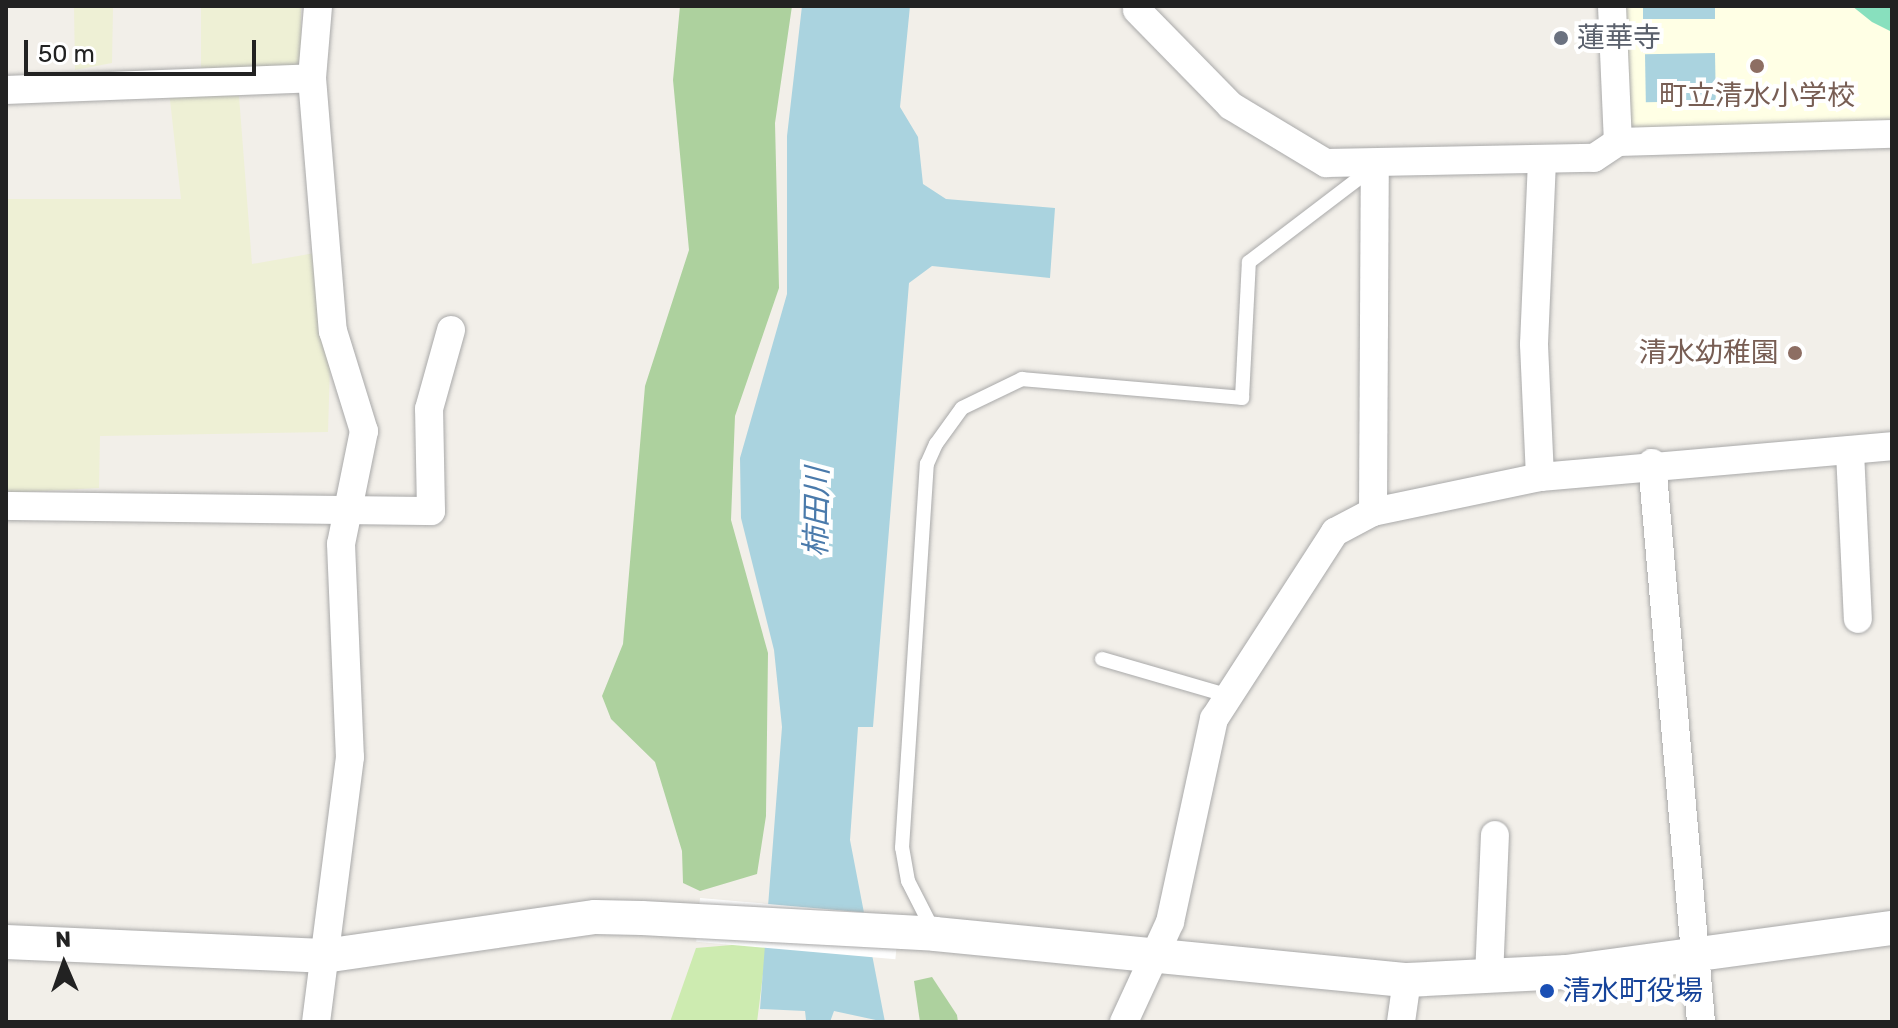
<!DOCTYPE html>
<html>
<head>
<meta charset="utf-8">
<style>
	body { margin:0 }
	#map { position:relative; width:1898px; height:1028px; overflow:hidden; background:#f2efe9; font-family:Rubik,"Noto Sans JP",sans-serif }
	div>[style] { position:absolute }
	.education>* { inset:0; background:#ffffe5; transform-origin:0 0 }
	.farmland>* { inset:0; background:#eef0d5; transform-origin:0 0 }
	.grass>* { inset:0; background:#cdebb0 }
	.forest>* { inset:0; background:#add19e }
	.pitch>* { inset:0; background:#88e0be }
	.water>* { inset:0; background:#aad3df; transform-origin:0 0 }
	.pier>* { inset:0; background:#fff; transform-origin:0 0 }
	.roads { filter:drop-shadow(0 0 2px #a9a9a9) drop-shadow(0 0 2px #a9a9a9) }
	.service>* { height:14px; margin:-7px; padding:0 7px; transform-origin:7px; border-radius:7px; background:#fff }
	.minor>* { height:28px; margin:-14px; padding:0 14px; transform-origin:14px; border-radius:14px; background:#fff }
	.tertiary>* { height:34px; margin:-17px; padding:0 17px; transform-origin:17px; border-radius:17px; background:#fff }
	.dots>* { width:22px; height:22px; translate:-50% -50%; box-sizing:border-box; border:4px solid #fff; border-radius:50% }
	span { translate:-50% -50%; white-space:nowrap; text-align:center; line-height:1.15; -webkit-text-stroke:8px #fff; paint-order:stroke }
	.worship-label { font-size:28px; color:#5b616d }
	.left { translate:0 -50%; text-align:left }
	.education-label { font-size:28px; color:#785e54 }
	.right { translate:-100% -50%; text-align:right }
	.transit-label { font-size:28px; color:#164399 }
	.water-label { font-size:30px; color:#4a7aab; font-style:italic }
	.frame { position:absolute; inset:0; border:8px solid #222; pointer-events:none }
	.north { position:absolute; left:24px; top:924px; width:80px; height:80px; -webkit-text-stroke:6px #fff; paint-order:stroke; rotate:358deg; font-size:22px; font-weight:700; line-height:32px; text-align:center; color:#222 }
	.north::after { content:''; display:block; margin:auto; width:28px; height:36px; background:#222; clip-path:polygon(50% 0,100% 100%,50% 72%,0 100%) }
	.scale { position:absolute; left:24px; top:40px; width:232px; height:36px; box-sizing:border-box; border:4px solid #222; border-top:0; padding-left:10px; font-size:24px; line-height:28px; white-space:nowrap; color:#222; -webkit-text-stroke:6px #fff; paint-order:stroke }
</style>
</head>
<body>
<div id="map">
	<div class="education">
		<i style="left:1622px;top:6px;width:270px;height:127px"></i>
	</div>
	<div class="farmland">
		<i style="clip-path:polygon(74px 6px,113px 6px,112px 63px,75px 70px)"></i>
		<i style="left:201px;top:6px;width:100px;height:62px"></i>
		<i style="clip-path:polygon(169px 91px,239px 96px,252px 264px,315px 253px,330px 365px,328px 432px,100px 436px,99px 488px,6px 493px,6px 199px,181px 199px)"></i>
	</div>
	<div class="grass">
		<i style="clip-path:polygon(767px 942px,757px 1022px,670px 1022px,696px 948px)"></i>
	</div>
	<div class="forest">
		<i style="clip-path:polygon(680px 6px,792px 6px,775px 123px,779px 288px,735px 416px,731px 520px,768px 653px,766px 816px,757px 874px,700px 891px,683px 883px,682px 851px,655px 762px,611px 719px,602px 696px,623px 644px,645px 386px,689px 250px,673px 80px)"></i>
		<i style="clip-path:polygon(932px 977px,957px 1015px,958px 1022px,920px 1022px,914px 981px)"></i>
	</div>
	<div class="pitch">
		<i style="clip-path:polygon(1852px 6px,1892px 6px,1892px 32px,1872px 22px)"></i>
	</div>
	<div class="water">
		<i style="clip-path:polygon(802px 6px,910px 6px,900px 107px,918px 137px,923px 184px,946px 199px,1055px 208px,1050px 278px,932px 266px,909px 283px,873px 727px,858px 727px,850px 840px,885px 1022px,834px 1011px,830px 1022px,758px 1022px,806px 1020px,805px 1011px,760px 1009px,782px 727px,774px 650px,741px 518px,740px 458px,787px 294px,787px 136px)"></i>
		<i style="left:1643px;top:6px;width:72px;height:13px"></i>
		<i style="left:1715px;top:53px;width:48px;height:70px;rotate:89deg"></i>
	</div>
	<div class="pier">
		<i style="left:700px;top:898px;width:200px;height:44px;rotate:5deg"></i>
	</div>
	<div class="roads">
		<div class="service">
			<i style="left:1102px;top:659px;width:132px;rotate:16.2deg"></i>
			<i style="left:935px;top:934px;width:59px;rotate:-117deg"></i>
			<i style="left:908px;top:881px;width:34px;rotate:-100deg"></i>
			<i style="left:902px;top:848px;width:385px;rotate:-86.3deg"></i>
			<i style="left:927px;top:464px;width:22px;rotate:-66deg"></i>
			<i style="left:936px;top:444px;width:44px;rotate:-54.2deg"></i>
			<i style="left:962px;top:408px;width:67px;rotate:-25.8deg"></i>
			<i style="left:1022px;top:379px;width:221px;rotate:4.9deg"></i>
			<i style="left:1242px;top:398px;width:136px;rotate:-87.1deg"></i>
			<i style="left:1249px;top:262px;width:158px;rotate:-37.3deg"></i>
		</div>
		<div class="minor">
			<i style="left:1612px;top:6px;width:136px;rotate:87.5deg"></i>
			<i style="left:1137px;top:10px;width:134px;rotate:45.6deg"></i>
			<i style="left:1231px;top:106px;width:111px;rotate:31deg"></i>
			<i style="left:1326px;top:163px;width:268px;rotate:-1.1deg"></i>
			<i style="left:1594px;top:158px;width:29px;rotate:-34deg"></i>
			<i style="left:1618px;top:142px;width:274px;rotate:-1.7deg"></i>
			<i style="left:312px;top:78px;width:254px;rotate:85.3deg"></i>
			<i style="left:333px;top:331px;width:105px;rotate:72.8deg"></i>
			<i style="left:364px;top:431px;width:115px;rotate:101.5deg"></i>
			<i style="left:341px;top:544px;width:213px;rotate:87.6deg"></i>
			<i style="left:350px;top:757px;width:267px;rotate:97.3deg"></i>
			<i style="left:6px;top:90px;width:306px;rotate:-2.2deg"></i>
			<i style="left:312px;top:78px;width:72px;rotate:-85.2deg"></i>
			<i style="left:1850px;top:452px;width:167px;rotate:87.3deg"></i>
			<i style="left:1652px;top:463px;width:561px;rotate:84.99deg"></i>
			<i style="left:1540px;top:477px;width:133px;rotate:-92.6deg"></i>
			<i style="left:1534px;top:344px;width:184px;rotate:-87.5deg"></i>
			<i style="left:6px;top:506px;width:425px;rotate:0.7deg"></i>
			<i style="left:431px;top:511px;width:102px;rotate:-91.1deg"></i>
			<i style="left:429px;top:409px;width:82px;rotate:-74.4deg"></i>
			<i style="left:1373px;top:512px;width:346px;rotate:-89.7deg"></i>
			<i style="left:1489px;top:977px;width:142px;rotate:-87.6deg"></i>
			<i style="left:1124px;top:1022px;width:110px;rotate:-65.3deg"></i>
			<i style="left:1170px;top:922px;width:208px;rotate:-77.8deg"></i>
			<i style="left:1214px;top:719px;width:223px;rotate:-57.1deg"></i>
			<i style="left:1335px;top:532px;width:43px;rotate:-27.8deg"></i>
			<i style="left:1373px;top:512px;width:171px;rotate:-11.8deg"></i>
			<i style="left:1540px;top:477px;width:353px;rotate:-5deg"></i>
			<i style="left:1401px;top:1022px;width:42px;rotate:-81.9deg"></i>
		</div>
		<div class="tertiary">
			<i style="left:6px;top:942px;width:318px;rotate:2.5deg"></i>
			<i style="left:324px;top:956px;width:274px;rotate:-8.2deg"></i>
			<i style="left:595px;top:917px;width:47px;rotate:1.2deg"></i>
			<i style="left:642px;top:918px;width:293px;rotate:3.1deg"></i>
			<i style="left:935px;top:934px;width:474px;rotate:5.6deg"></i>
			<i style="left:1407px;top:980px;width:159px;rotate:-2.9deg"></i>
			<i style="left:1566px;top:972px;width:329px;rotate:-7.7deg"></i>
		</div>
	</div>
	<div class="dots">
		<i style="left:1561px;top:38px;background:#6b7280"></i>
		<i style="left:1757px;top:66px;background:#8d6e63"></i>
		<i style="left:1795px;top:353px;background:#8d6e63"></i>
		<i style="left:1547px;top:991px;background:#1a4fb4"></i>
	</div>
	<div class="worship-label">
		<span class="left" style="left:1577px;top:38px">蓮華寺</span>
	</div>
	<div class="education-label">
		<span style="left:1757px;top:96px">町立清水小学校</span>
		<span class="right" style="left:1779px;top:353px">清水幼稚園</span>
	</div>
	<div class="transit-label">
		<span class="left" style="left:1563px;top:991px">清水町役場</span>
	</div>
	<div class="water-label">
		<span style="left:817px;top:512px;rotate:-89deg">柿田川</span>
	</div>
	<div class="frame"></div>
	<div class="north">N</div>
	<div class="scale">50 m</div>
</div>
</body>
</html>
